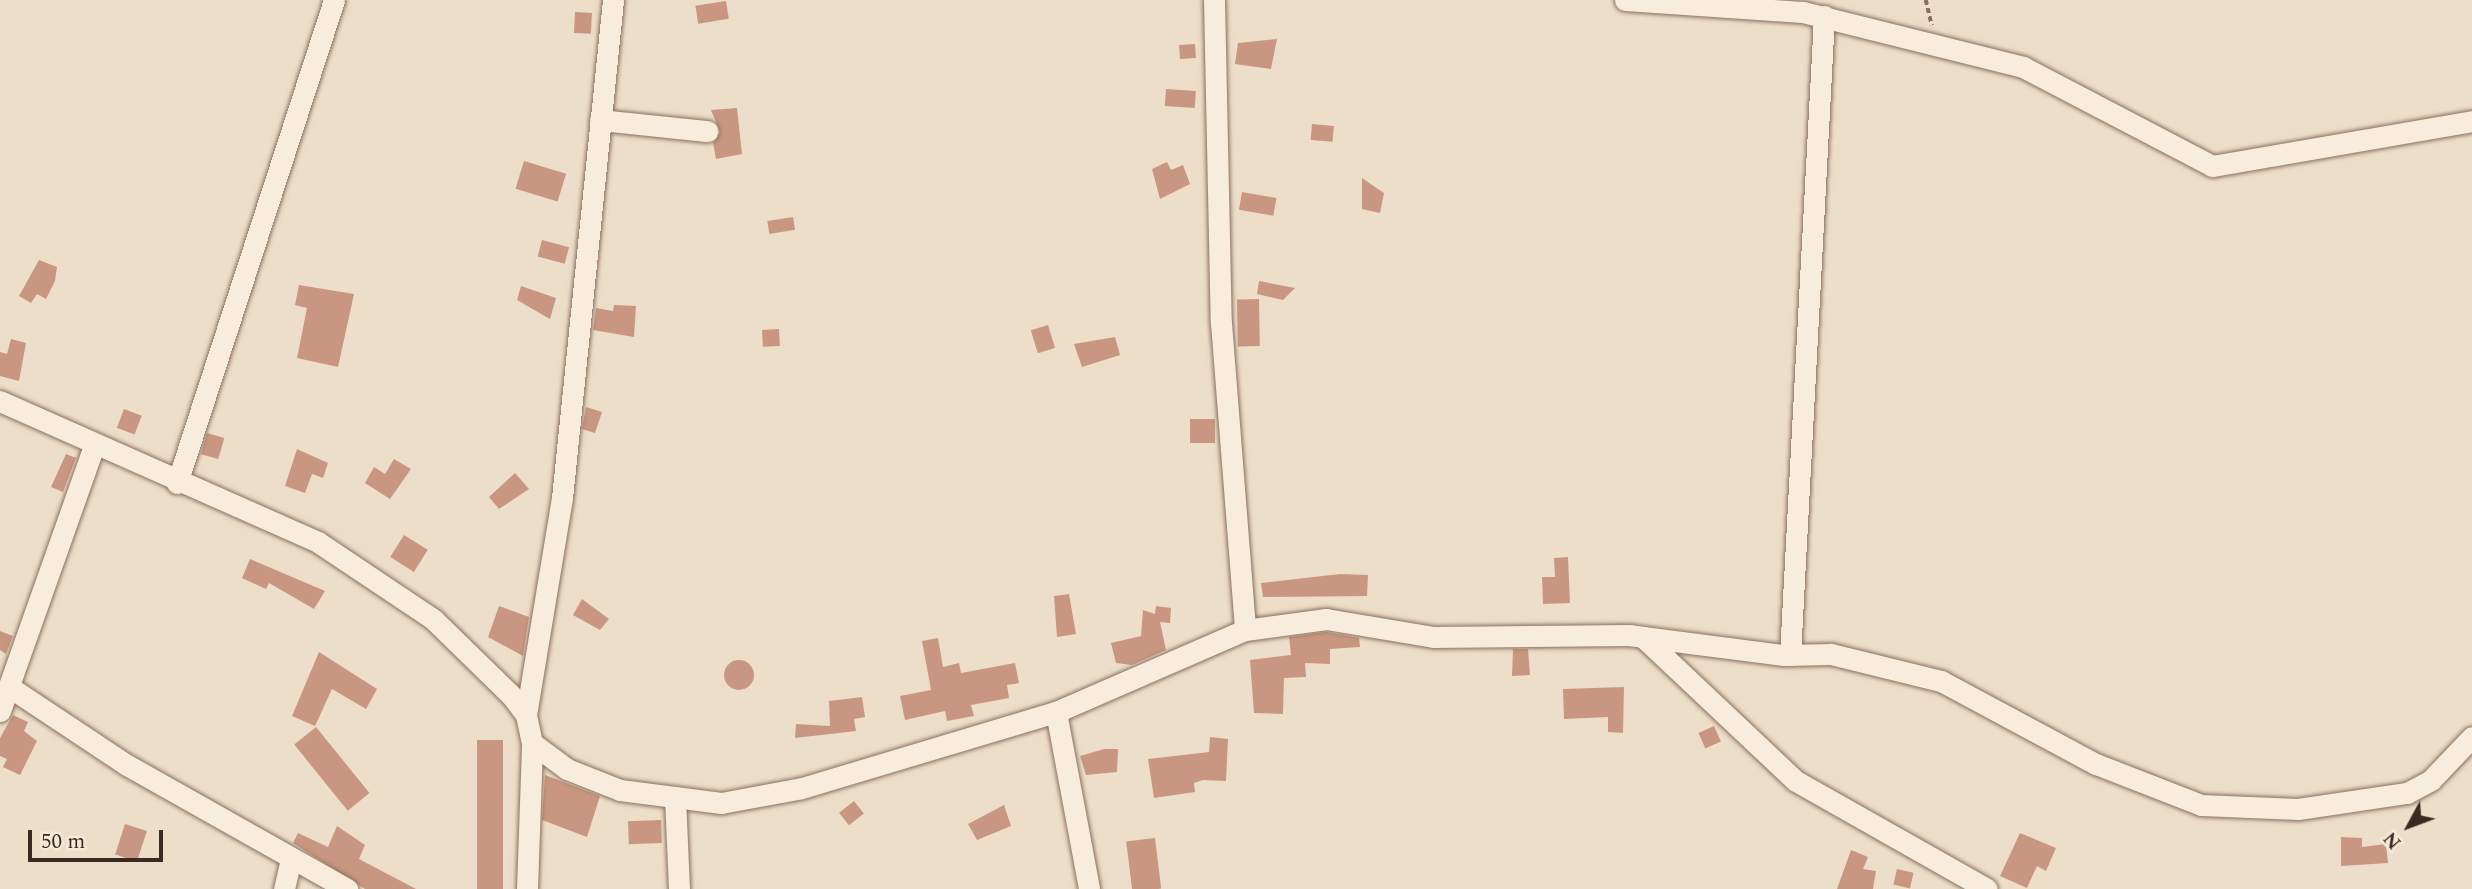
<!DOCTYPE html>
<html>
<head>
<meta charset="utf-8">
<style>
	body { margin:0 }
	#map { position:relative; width:2472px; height:889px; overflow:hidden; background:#eddec9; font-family:Spectral,serif }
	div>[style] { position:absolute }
	.building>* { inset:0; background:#c99781; transform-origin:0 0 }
	.round { border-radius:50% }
	.path>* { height:3.5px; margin-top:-1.75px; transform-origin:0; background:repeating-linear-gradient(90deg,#89705e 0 5px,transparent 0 8.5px) }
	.roads { filter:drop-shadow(0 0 2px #89705e) drop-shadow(0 0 2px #89705e) }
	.minor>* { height:21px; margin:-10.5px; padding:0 10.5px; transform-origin:10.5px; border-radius:10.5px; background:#f8ecdc }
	span { translate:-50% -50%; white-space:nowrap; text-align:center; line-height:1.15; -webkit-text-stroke:7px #f5e9d8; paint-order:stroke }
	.north { position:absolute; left:2374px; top:791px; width:70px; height:70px; -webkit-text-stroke:5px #f5e9d8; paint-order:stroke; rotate:229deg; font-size:19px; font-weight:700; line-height:28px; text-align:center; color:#3a2a21 }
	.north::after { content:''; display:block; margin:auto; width:24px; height:32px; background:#3a2a21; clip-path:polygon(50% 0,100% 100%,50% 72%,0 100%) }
	.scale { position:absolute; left:28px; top:830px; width:135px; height:32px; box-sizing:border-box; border:4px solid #3a2a21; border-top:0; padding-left:9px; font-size:21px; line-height:24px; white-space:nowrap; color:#3a2a21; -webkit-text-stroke:5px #f5e9d8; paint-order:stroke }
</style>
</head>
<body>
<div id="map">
	<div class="building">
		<i style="left:726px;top:1px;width:18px;height:31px;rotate:81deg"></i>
		<i style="left:575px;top:12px;width:17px;height:21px;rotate:3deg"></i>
		<i style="clip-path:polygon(1277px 39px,1271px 69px,1235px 64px,1238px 43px)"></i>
		<i style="left:1195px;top:44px;width:14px;height:16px;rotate:86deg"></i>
		<i style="left:1166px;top:89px;width:30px;height:17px;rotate:4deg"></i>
		<i style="clip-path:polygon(737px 108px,742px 154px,716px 159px,713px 143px,720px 132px,711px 110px)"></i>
		<i style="left:1312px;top:124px;width:22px;height:16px;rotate:5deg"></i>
		<i style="left:524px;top:161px;width:44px;height:29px;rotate:17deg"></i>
		<i style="clip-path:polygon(1167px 162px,1171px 170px,1183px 165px,1190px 184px,1160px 199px,1152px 169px)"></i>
		<i style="clip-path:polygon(1362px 178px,1384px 193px,1380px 213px,1362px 209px)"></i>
		<i style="left:1242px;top:192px;width:35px;height:18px;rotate:10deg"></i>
		<i style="left:793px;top:217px;width:13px;height:26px;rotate:81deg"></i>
		<i style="left:542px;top:240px;width:28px;height:17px;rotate:15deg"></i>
		<i style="clip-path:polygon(39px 260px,57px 267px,55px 281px,46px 299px,37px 294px,31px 303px,19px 296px)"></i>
		<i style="clip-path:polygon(1259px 281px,1295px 288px,1283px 300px,1257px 294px)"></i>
		<i style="clip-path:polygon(299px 285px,354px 294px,338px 367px,297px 358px,307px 308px,295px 305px)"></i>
		<i style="clip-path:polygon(521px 286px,556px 298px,550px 319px,517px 300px)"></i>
		<i style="left:1259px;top:299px;width:47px;height:22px;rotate:89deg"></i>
		<i style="clip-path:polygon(614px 305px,636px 306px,634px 337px,593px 330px,596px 308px,613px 311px)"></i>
		<i style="left:1048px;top:325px;width:24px;height:18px;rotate:73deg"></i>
		<i style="left:779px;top:329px;width:17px;height:17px;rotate:87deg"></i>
		<i style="clip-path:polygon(1115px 337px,1120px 355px,1082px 367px,1074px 344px)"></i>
		<i style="clip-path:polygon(11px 339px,26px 343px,19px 381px,0 376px,0 352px,7px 354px)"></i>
		<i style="clip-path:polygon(586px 407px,602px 412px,595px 433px,582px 429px)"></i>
		<i style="left:124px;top:409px;width:19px;height:20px;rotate:21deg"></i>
		<i style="left:1215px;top:419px;width:24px;height:25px;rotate:90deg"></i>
		<i style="left:207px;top:433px;width:18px;height:22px;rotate:16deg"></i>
		<i style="clip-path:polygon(297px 449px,328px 463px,323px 478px,312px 474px,305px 493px,285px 486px)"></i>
		<i style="clip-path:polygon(66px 454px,76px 458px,63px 492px,51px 487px)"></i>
		<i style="clip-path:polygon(394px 459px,411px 469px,390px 499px,365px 483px,374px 467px,385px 474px)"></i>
		<i style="clip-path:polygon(515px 473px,529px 489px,499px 509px,489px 497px)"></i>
		<i style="left:404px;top:535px;width:28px;height:26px;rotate:32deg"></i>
		<i style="clip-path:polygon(1568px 557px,1570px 603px,1543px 604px,1542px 577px,1555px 577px,1554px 558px)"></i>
		<i style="clip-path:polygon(250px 559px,325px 591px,314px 609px,269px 583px,266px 589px,242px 578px)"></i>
		<i style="clip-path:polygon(1340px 574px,1368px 575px,1367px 596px,1263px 597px,1261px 583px)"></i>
		<i style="clip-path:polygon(1069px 594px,1076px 634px,1057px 637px,1054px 596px)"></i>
		<i style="clip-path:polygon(582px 599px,609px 619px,600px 630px,573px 615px)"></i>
		<i style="clip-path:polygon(499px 606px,529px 617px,523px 656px,488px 637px)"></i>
		<i style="clip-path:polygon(1156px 606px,1171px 608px,1170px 623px,1160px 622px,1166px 650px,1132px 665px,1116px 663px,1111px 643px,1141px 636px,1143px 610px,1155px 614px)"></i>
		<i style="clip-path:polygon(0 631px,13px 636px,6px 654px,0 650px)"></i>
		<i style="clip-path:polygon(1326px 632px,1359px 638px,1360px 647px,1330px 649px,1330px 664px,1305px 663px,1306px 677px,1284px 678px,1283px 714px,1254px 713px,1250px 660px,1291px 655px,1289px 637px)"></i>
		<i style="clip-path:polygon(938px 638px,943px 667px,959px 663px,961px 673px,1015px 663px,1019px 683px,1007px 685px,1009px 698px,971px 705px,974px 716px,947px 721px,945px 711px,905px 720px,900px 696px,931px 690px,922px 641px)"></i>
		<i style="clip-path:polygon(1513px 649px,1528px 649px,1530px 675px,1512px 676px)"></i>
		<i style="clip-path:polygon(319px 652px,377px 689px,366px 709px,332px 689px,315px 726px,292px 716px)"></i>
		<i class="round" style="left:724px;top:660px;width:30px;height:30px"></i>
		<i style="clip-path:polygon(1624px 687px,1623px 733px,1608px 732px,1608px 717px,1564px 719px,1563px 689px)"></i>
		<i style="clip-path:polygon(862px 697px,865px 717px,854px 719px,856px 731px,795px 738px,796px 724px,830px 726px,829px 701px)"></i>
		<i style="clip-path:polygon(13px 715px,28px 722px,24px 731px,37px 741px,20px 775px,3px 767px,7px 759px,0 756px,0 738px)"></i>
		<i style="left:1714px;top:726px;width:17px;height:17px;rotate:66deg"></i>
		<i style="left:316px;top:727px;width:85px;height:28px;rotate:51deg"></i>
		<i style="clip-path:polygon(1210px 737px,1228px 739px,1226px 781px,1203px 780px,1194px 783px,1195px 792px,1154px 798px,1148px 759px,1209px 752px)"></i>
		<i style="left:477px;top:740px;width:26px;height:149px"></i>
		<i style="clip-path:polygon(1104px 749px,1118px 749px,1117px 772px,1086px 775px,1080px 756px)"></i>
		<i style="clip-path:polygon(545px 775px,600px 796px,587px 837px,542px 820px)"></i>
		<i style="left:854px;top:801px;width:16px;height:19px;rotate:52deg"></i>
		<i style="clip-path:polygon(1004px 805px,1011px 826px,977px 840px,968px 824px)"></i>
		<i style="left:661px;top:820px;width:23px;height:33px;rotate:88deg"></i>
		<i style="left:125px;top:824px;width:23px;height:32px;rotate:18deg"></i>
		<i style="clip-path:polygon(337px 826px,365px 845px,359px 859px,416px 889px,365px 889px,293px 843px,298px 833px,328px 847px)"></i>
		<i style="clip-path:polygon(2020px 833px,2056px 848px,2046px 871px,2037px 866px,2027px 888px,2000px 876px)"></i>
		<i style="clip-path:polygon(2341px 837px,2362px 838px,2362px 847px,2386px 844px,2388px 863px,2341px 866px)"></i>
		<i style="left:1155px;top:838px;width:51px;height:29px;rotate:83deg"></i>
		<i style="clip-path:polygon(1851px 850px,1868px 857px,1863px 869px,1876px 871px,1873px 889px,1837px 889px)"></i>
		<i style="left:1897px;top:869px;width:17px;height:16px;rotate:13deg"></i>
	</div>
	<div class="path">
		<i style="left:1926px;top:0;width:26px;rotate:77deg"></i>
	</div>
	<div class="roads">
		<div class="minor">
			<i style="left:1214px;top:0;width:323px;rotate:88.8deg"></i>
			<i style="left:1221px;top:323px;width:308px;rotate:85.5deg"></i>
			<i style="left:1625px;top:0;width:178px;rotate:3.9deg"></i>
			<i style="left:1803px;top:12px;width:227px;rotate:14deg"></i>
			<i style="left:2023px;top:67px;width:213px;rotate:27.6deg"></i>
			<i style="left:2212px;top:166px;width:264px;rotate:-9.8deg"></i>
			<i style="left:600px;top:120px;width:108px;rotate:5.9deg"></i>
			<i style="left:0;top:401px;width:348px;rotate:23.9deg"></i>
			<i style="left:318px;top:542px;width:138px;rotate:33.8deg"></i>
			<i style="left:433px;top:619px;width:109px;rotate:44.3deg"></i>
			<i style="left:511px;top:695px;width:25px;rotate:53deg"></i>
			<i style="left:526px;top:715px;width:29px;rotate:78deg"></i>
			<i style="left:532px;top:743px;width:44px;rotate:36.6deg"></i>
			<i style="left:567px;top:769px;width:57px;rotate:21.6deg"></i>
			<i style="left:620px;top:790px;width:102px;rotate:7.3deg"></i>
			<i style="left:721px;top:803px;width:82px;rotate:-10.5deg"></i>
			<i style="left:802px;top:788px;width:265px;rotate:-16.7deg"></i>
			<i style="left:1056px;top:712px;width:206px;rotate:-23.5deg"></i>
			<i style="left:1245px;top:630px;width:82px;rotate:-7.7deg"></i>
			<i style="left:1326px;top:619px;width:109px;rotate:9.5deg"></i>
			<i style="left:1433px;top:637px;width:196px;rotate:-0.6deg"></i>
			<i style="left:1629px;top:635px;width:14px;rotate:8deg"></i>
			<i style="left:1643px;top:637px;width:210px;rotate:43.3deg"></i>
			<i style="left:1796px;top:781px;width:219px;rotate:29.5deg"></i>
			<i style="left:177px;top:483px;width:508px;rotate:-71.99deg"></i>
			<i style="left:1643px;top:637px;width:142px;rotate:7.3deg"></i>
			<i style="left:1784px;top:655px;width:47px;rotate:-1.2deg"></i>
			<i style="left:1831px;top:654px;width:113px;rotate:13.8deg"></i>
			<i style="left:1941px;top:681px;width:176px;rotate:28.2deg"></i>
			<i style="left:2096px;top:764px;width:113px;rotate:21.3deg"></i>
			<i style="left:2201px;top:805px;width:97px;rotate:2.4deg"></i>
			<i style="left:2298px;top:809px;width:110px;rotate:-8.4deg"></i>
			<i style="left:2407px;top:793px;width:27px;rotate:-28deg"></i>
			<i style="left:2431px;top:780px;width:59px;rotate:-46.4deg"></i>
			<i style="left:1790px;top:655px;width:640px;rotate:-86.95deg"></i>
			<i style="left:11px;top:688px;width:139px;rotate:33.6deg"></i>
			<i style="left:127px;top:765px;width:253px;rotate:29.4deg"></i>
			<i style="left:0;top:711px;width:282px;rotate:-70.5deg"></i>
			<i style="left:1056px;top:712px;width:180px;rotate:79.4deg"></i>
			<i style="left:526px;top:715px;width:220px;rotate:-80.6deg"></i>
			<i style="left:562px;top:498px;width:501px;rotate:-84.15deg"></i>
			<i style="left:675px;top:797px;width:92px;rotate:87.5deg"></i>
			<i style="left:284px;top:889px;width:32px;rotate:-77deg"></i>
			<i style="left:527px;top:889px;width:146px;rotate:-88deg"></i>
		</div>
	</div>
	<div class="north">N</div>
	<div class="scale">50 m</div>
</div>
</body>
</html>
